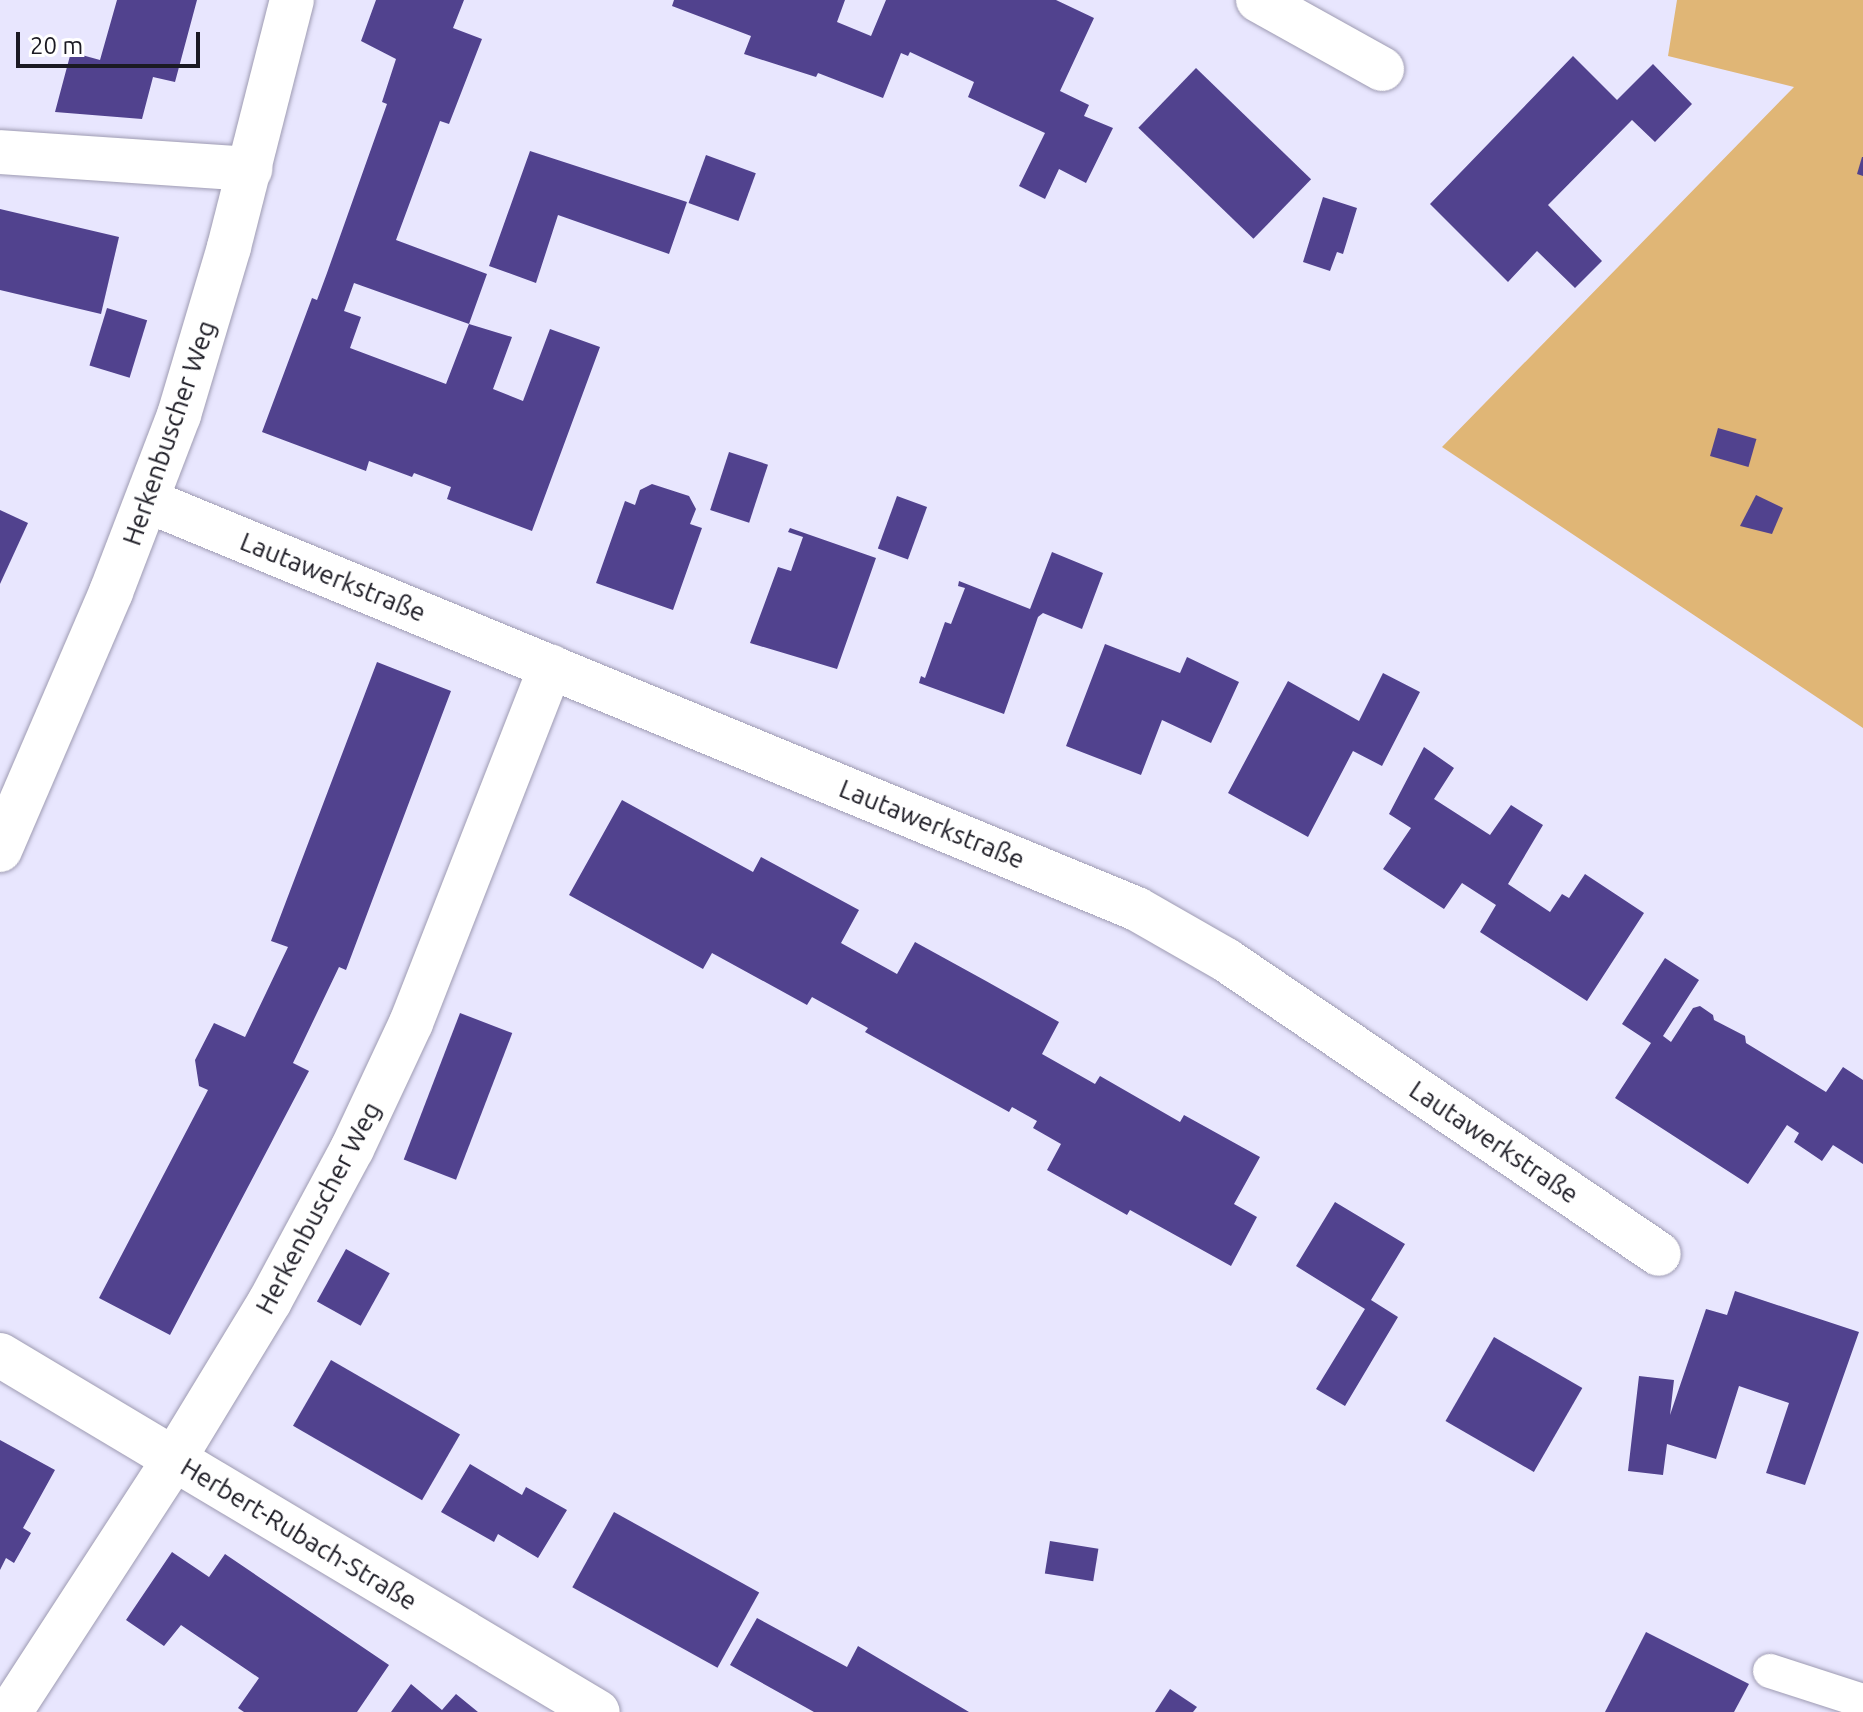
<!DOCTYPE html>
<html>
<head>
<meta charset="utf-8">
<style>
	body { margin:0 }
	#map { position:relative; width:1863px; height:1712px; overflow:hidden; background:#e8e6fe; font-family:Ubuntu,sans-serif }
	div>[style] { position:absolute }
	.green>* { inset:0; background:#e0b676 }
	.building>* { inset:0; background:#51428e; transform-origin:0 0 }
	.roads { filter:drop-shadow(0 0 2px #9e9bb2) drop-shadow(0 0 2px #9e9bb2) }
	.service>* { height:34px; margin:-17px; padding:0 17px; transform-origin:17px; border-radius:17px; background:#fff }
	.minor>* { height:44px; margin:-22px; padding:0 22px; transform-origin:22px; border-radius:22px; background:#fff }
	span { translate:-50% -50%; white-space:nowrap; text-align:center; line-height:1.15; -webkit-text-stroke:8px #fff; paint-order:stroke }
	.street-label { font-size:26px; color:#1b1a23 }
	.scale { position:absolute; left:16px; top:32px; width:184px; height:36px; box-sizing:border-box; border:4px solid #1b1a23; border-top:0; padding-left:10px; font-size:24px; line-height:28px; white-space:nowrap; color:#1b1a23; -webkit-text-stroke:6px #fff; paint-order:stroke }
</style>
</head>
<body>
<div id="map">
	<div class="green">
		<i style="clip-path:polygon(1677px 0,1863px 0,1863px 728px,1442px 447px,1794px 87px,1668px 56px)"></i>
	</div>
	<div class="building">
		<i style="clip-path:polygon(117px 0,197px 0,175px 82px,153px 77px,142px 119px,55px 112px,71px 52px,100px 60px)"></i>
		<i style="clip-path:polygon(376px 0,464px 0,453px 28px,482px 39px,449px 124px,440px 121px,396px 240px,487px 274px,469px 324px,354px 283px,344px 311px,361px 317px,350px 348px,446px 384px,469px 324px,512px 337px,493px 389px,523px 401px,550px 329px,600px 347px,532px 531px,447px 499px,451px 487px,414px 473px,412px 477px,369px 461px,366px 471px,262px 432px,312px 298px,317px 300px,327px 273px,387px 104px,382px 102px,396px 59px,361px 41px)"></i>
		<i style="clip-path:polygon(674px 0,845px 0,837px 22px,871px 36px,886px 0,1056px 0,1094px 18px,1060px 91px,1089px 105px,1084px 116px,1113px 128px,1086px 183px,1059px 169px,1045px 199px,1019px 186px,1045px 133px,968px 97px,974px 82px,910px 52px,908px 56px,901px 53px,883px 98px,818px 73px,816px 77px,744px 54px,751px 36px,672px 6px)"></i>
		<i style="clip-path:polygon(1573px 56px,1617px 100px,1653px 64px,1692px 104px,1655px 142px,1632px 120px,1548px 205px,1602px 261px,1575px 288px,1537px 251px,1508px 282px,1430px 204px)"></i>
		<i style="left:1196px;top:68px;width:160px;height:83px;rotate:44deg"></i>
		<i style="clip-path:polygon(530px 151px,687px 202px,669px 254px,558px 215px,536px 283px,489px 266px)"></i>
		<i style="left:706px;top:155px;width:53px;height:51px;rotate:20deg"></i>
		<i style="clip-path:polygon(1862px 157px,1863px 157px,1863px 176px,1857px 174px)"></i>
		<i style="clip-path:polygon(1323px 197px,1357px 208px,1343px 254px,1337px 252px,1330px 271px,1303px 262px)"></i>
		<i style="clip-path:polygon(0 209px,119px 237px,101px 314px,0 290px)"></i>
		<i style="left:107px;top:308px;width:42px;height:60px;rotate:17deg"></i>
		<i style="left:1718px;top:428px;width:40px;height:29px;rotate:16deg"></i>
		<i style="left:729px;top:452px;width:41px;height:61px;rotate:18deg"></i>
		<i style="clip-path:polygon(652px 484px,689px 496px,696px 509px,690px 524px,702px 528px,673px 610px,596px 583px,625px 501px,635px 505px,640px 490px)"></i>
		<i style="clip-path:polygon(1756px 495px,1783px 508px,1772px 534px,1740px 526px)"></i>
		<i style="left:897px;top:496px;width:32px;height:56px;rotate:20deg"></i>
		<i style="clip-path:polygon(0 510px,28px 523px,0 584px)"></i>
		<i style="clip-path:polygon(790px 528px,876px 558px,837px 669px,750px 643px,778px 567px,791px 571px,803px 537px,788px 532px)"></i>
		<i style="clip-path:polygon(1052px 552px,1103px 573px,1082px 629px,1043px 613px,1038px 617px,1004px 714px,919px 683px,921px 676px,925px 678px,945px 622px,951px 624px,965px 588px,958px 586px,959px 581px,1030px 609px)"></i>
		<i style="clip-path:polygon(1105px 644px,1180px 673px,1187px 657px,1239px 682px,1211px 743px,1162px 720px,1141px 775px,1066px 746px)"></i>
		<i style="clip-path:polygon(377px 662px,451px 691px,346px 970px,339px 967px,293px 1063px,309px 1071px,170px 1335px,99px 1298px,208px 1090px,199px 1086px,195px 1060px,214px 1023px,245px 1037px,288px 947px,271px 941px)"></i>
		<i style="clip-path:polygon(1383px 673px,1420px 692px,1382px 766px,1353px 751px,1308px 837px,1228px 793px,1288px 681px,1359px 721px)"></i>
		<i style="clip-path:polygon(1424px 747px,1454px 768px,1434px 799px,1490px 835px,1511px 805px,1543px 825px,1508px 884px,1550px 912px,1562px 894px,1569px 898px,1585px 874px,1644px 913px,1587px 1001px,1480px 932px,1496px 905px,1462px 883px,1444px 909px,1383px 869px,1411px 828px,1389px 814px)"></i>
		<i style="clip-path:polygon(622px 800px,753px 872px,761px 857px,859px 910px,841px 943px,897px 974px,915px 942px,986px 981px,1059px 1022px,1042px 1054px,1095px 1084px,1100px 1076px,1180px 1122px,1184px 1115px,1260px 1157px,1234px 1204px,1257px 1217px,1231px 1266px,1130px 1210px,1127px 1215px,1047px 1170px,1061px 1144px,1033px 1128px,1037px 1121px,1012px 1107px,1009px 1112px,865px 1032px,868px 1028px,812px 997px,807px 1005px,712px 953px,703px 969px,569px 895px)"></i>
		<i style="clip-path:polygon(1665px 958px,1699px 980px,1663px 1036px,1671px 1042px,1693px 1008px,1700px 1006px,1713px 1015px,1714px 1020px,1745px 1036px,1746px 1043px,1826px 1092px,1843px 1067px,1863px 1080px,1863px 1164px,1833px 1145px,1822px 1161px,1794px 1142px,1799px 1133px,1787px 1125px,1748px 1184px,1615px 1098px,1651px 1043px,1622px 1024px)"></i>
		<i style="left:460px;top:1013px;width:56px;height:157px;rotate:21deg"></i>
		<i style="clip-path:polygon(1335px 1202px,1405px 1244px,1371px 1300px,1398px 1317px,1345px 1406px,1316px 1389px,1365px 1309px,1296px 1266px)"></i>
		<i style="left:346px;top:1249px;width:50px;height:60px;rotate:29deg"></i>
		<i style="clip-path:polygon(1735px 1291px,1859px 1332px,1805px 1485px,1766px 1473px,1789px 1403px,1739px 1386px,1716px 1459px,1667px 1444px,1663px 1475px,1628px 1471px,1639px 1376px,1674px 1380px,1670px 1415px,1706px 1309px,1727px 1315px)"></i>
		<i style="left:1494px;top:1337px;width:102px;height:97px;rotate:30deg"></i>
		<i style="left:331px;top:1360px;width:149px;height:76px;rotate:30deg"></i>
		<i style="clip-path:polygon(0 1440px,55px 1470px,23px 1528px,31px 1533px,14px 1563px,6px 1558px,0 1570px)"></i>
		<i style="clip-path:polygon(470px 1464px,522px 1495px,526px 1487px,567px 1510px,538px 1558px,498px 1534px,494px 1542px,441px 1512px)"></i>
		<i style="left:614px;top:1512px;width:166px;height:86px;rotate:29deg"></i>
		<i style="left:1050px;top:1541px;width:49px;height:33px;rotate:9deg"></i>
		<i style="clip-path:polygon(172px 1552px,209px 1577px,225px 1554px,389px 1665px,357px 1712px,244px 1712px,238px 1708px,259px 1678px,181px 1625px,164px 1646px,126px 1620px)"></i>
		<i style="clip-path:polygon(757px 1618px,847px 1667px,858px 1646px,969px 1712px,814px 1712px,730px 1665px)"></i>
		<i style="clip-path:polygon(1646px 1632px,1749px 1684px,1734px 1712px,1605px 1712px)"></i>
		<i style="clip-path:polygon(411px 1684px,442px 1710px,456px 1694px,478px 1712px,391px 1712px)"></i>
		<i style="clip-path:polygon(1170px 1689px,1197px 1707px,1193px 1712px,1155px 1712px)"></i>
	</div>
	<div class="roads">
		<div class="service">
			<i style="left:1770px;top:1671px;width:98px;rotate:17.9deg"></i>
		</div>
		<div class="minor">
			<i style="left:1258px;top:0;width:142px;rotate:29.1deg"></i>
			<i style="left:0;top:152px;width:251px;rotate:3.9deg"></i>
			<i style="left:148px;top:501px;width:1070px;rotate:22.42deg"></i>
			<i style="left:1137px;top:909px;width:103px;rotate:29.8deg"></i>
			<i style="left:1226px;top:960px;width:523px;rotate:34.18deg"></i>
			<i style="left:0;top:850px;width:281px;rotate:-66.7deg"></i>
			<i style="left:111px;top:592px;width:190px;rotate:-69deg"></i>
			<i style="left:179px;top:415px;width:175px;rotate:-73.4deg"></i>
			<i style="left:229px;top:247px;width:255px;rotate:-75.7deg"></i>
			<i style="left:0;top:1355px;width:696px;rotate:30.84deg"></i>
			<i style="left:10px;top:1712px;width:302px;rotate:-57deg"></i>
			<i style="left:174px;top:1459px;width:185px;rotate:-58.7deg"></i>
			<i style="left:270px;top:1301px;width:173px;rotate:-61.7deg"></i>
			<i style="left:352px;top:1149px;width:139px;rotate:-64.9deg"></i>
			<i style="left:411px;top:1023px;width:383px;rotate:-68.6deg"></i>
		</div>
	</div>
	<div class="street-label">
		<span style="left:169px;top:433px;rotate:-71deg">Herkenbuscher Weg</span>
		<span style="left:333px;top:577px;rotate:22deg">Lautawerkstraße</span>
		<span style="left:932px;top:824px;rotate:22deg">Lautawerkstraße</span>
		<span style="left:1494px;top:1142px;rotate:34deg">Lautawerkstraße</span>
		<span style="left:318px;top:1208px;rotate:-62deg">Herkenbuscher Weg</span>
		<span style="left:299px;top:1534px;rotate:31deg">Herbert-Rubach-Straße</span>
	</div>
	<div class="scale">20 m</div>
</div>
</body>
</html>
